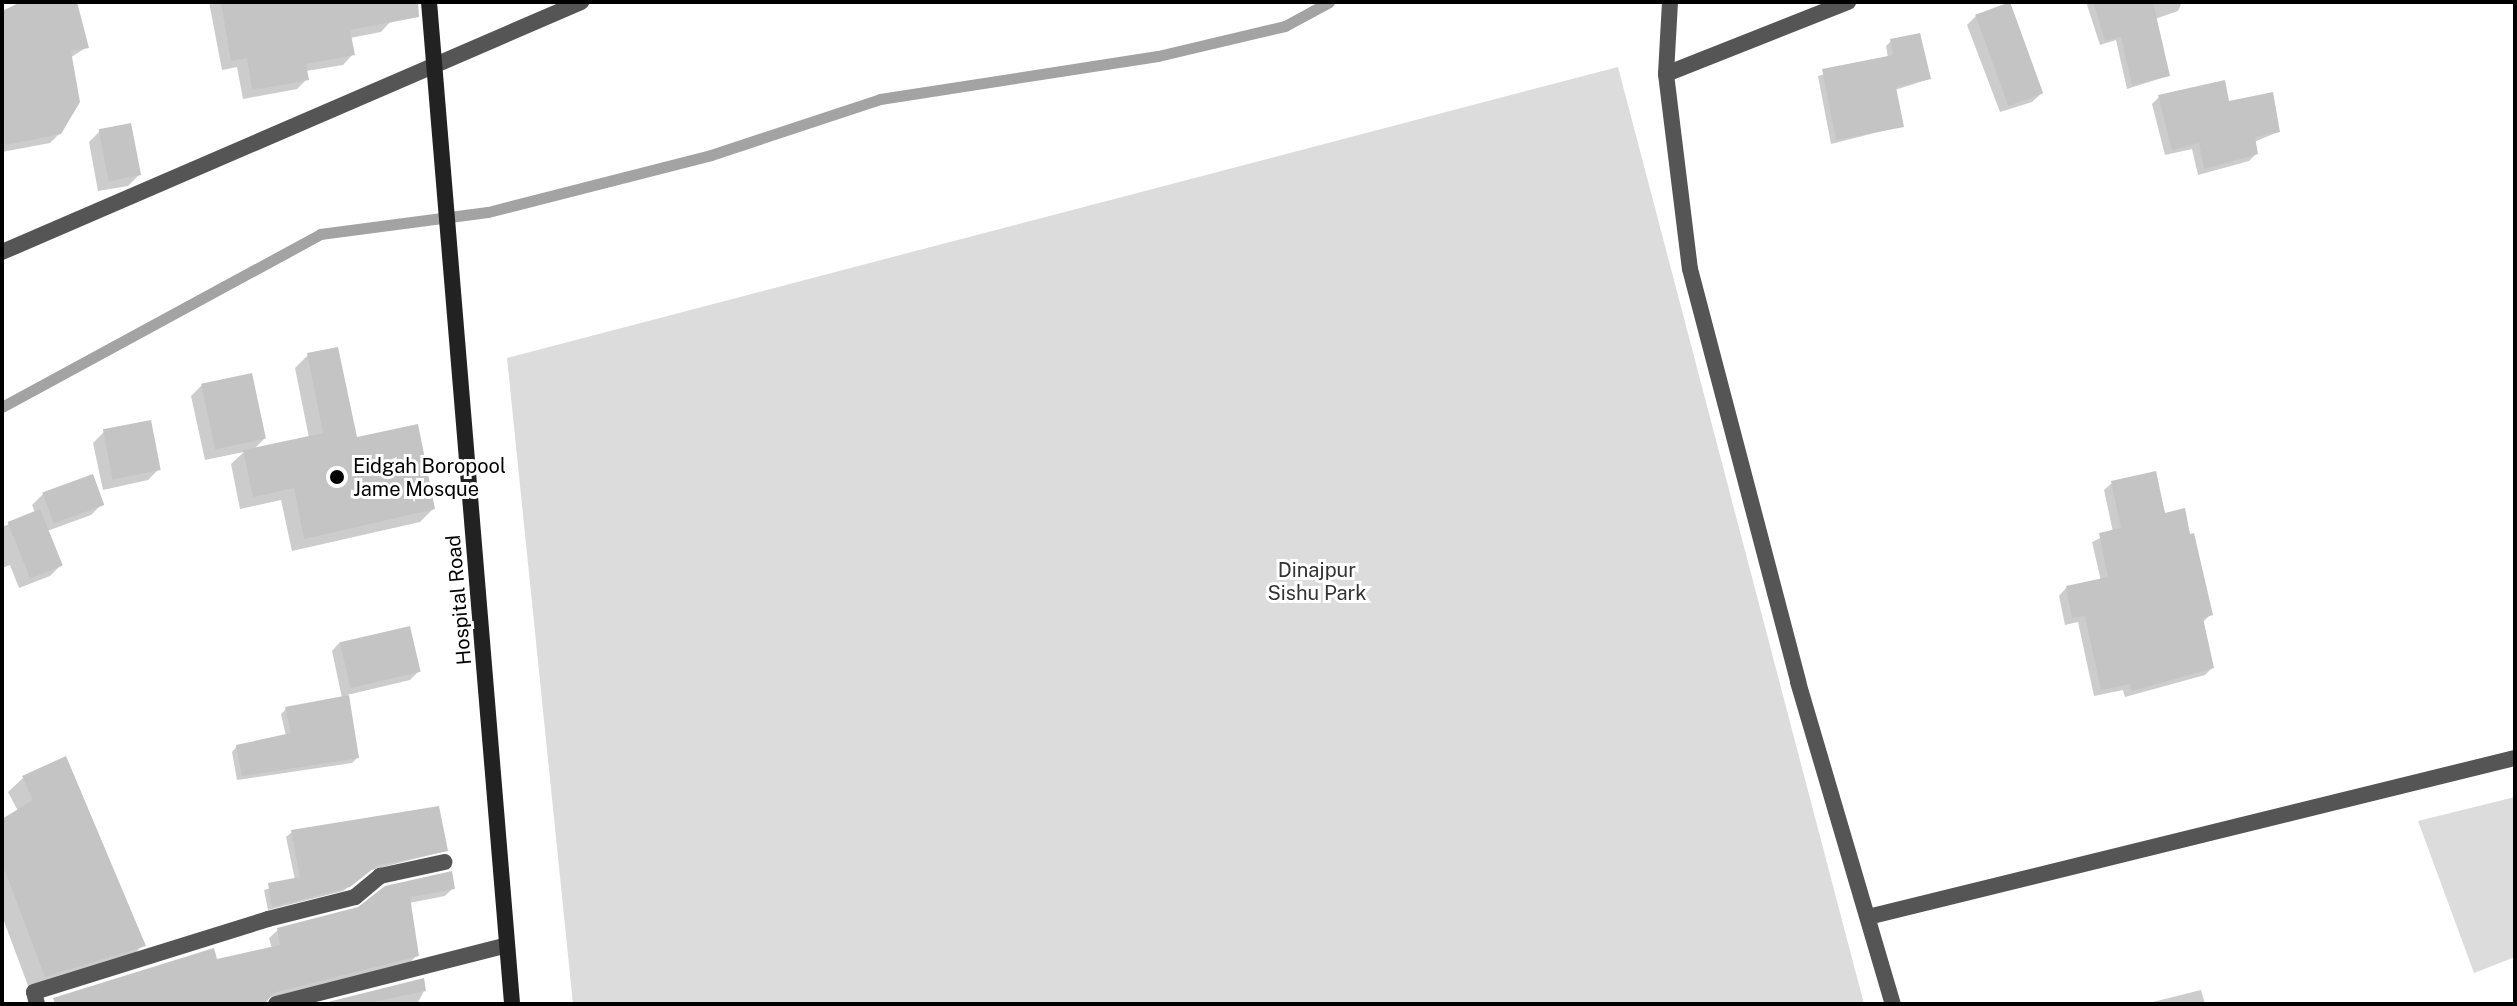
<!DOCTYPE html>
<html>
<head>
<meta charset="utf-8">
<style>
	body { margin:0 }
	#map { position:relative; width:2517px; height:1006px; overflow:hidden; background:#fff; font-family:"Public Sans",sans-serif }
	div>[style] { position:absolute }
	.green>* { inset:0; background:#dcdcdc }
	.shadow>* { inset:0; background:#0003 }
	.stream>* { height:11px; margin:-5.5px; padding:0 5.5px; transform-origin:5.5px; border-radius:5.5px; background:#a3a3a3 }
	.building>* { inset:0; background:#c4c4c4; transform-origin:0 0 }
	.minor>* { height:16px; margin:-8px; padding:0 8px; transform-origin:8px; border-radius:8px; background:#555 }
	.tertiary>* { height:16px; margin:-8px; padding:0 8px; transform-origin:8px; border-radius:8px; background:#555 }
	.secondary>* { height:16px; margin:-8px; padding:0 8px; transform-origin:8px; border-radius:8px; background:#222 }
	.dots>* { width:22px; height:22px; translate:-50% -50%; box-sizing:border-box; border:4px solid #fff; border-radius:50% }
	span { translate:-50% -50%; white-space:nowrap; text-align:center; line-height:1.15; -webkit-text-stroke:6px #fff; paint-order:stroke }
	.poi-label { font-size:20px; color:#000 }
	.left { translate:0 -50%; text-align:left }
	.park-label { font-size:20px; color:#333 }
	.street-label { font-size:20px; color:#000 }
	.frame { position:absolute; inset:0; border:4px solid #000; pointer-events:none }
</style>
</head>
<body>
<div id="map">
	<div class="green">
		<i style="clip-path:polygon(1618px 67px,1864px 1004px,573px 1004px,507px 358px)"></i>
		<i style="clip-path:polygon(2515px 797px,2515px 957px,2474px 973px,2418px 821px)"></i>
	</div>
	<div class="shadow">
		<i style="clip-path:polygon(20px 2px,76px 2px,87px 47px,70px 58px,60px 133px,50px 143px,2px 152px,2px 13px)"></i>
		<i style="clip-path:polygon(209px 2px,387px 2px,391px 21px,381px 32px,350px 38px,353px 54px,343px 65px,306px 71px,307px 79px,297px 89px,243px 99px,237px 67px,222px 70px)"></i>
		<i style="clip-path:polygon(2086px 2px,2182px 2px,2178px 11px,2155px 19px,2168px 76px,2127px 89px,2116px 40px,2100px 45px)"></i>
		<i style="clip-path:polygon(1976px 16px,2042px 93px,2032px 102px,2000px 112px,1967px 25px)"></i>
		<i style="clip-path:polygon(1891px 41px,1929px 79px,1895px 90px,1902px 126px,1831px 144px,1818px 76px,1888px 58px,1886px 46px)"></i>
		<i style="clip-path:polygon(2159px 97px,2228px 103px,2278px 132px,2254px 142px,2256px 154px,2249px 161px,2198px 175px,2192px 149px,2165px 155px,2152px 104px)"></i>
		<i style="clip-path:polygon(100px 131px,139px 175px,128px 186px,98px 191px,89px 142px)"></i>
		<i style="clip-path:polygon(308px 355px,356px 440px,433px 509px,420px 522px,292px 551px,281px 500px,240px 509px,231px 464px,244px 452px,205px 460px,191px 396px,202px 385px,264px 439px,253px 450px,309px 438px,295px 368px)"></i>
		<i style="clip-path:polygon(104px 432px,159px 469px,148px 480px,103px 490px,93px 443px)"></i>
		<i style="clip-path:polygon(2112px 483px,2189px 536px,2210px 615px,2202px 623px,2212px 668px,2205px 675px,2125px 697px,2123px 690px,2094px 696px,2078px 622px,2065px 625px,2059px 596px,2066px 588px,2101px 581px,2092px 542px,2113px 532px,2104px 490px)"></i>
		<i style="clip-path:polygon(43px 494px,102px 504px,91px 515px,47px 531px,61px 565px,50px 576px,19px 588px,10px 565px,2px 568px,2px 527px,35px 513px,32px 505px)"></i>
		<i style="clip-path:polygon(340px 642px,418px 672px,410px 680px,347px 695px,357px 758px,352px 763px,237px 780px,232px 752px,237px 746px,286px 736px,281px 714px,286px 709px,342px 698px,332px 651px)"></i>
		<i style="clip-path:polygon(23px 778px,143px 945px,128px 960px,30px 991px,2px 916px,2px 821px,18px 811px,8px 792px)"></i>
		<i style="clip-path:polygon(292px 832px,446px 851px,371px 870px,343px 891px,268px 910px,264px 890px,295px 880px,286px 837px)"></i>
		<i style="clip-path:polygon(386px 888px,453px 888px,445px 896px,409px 903px,417px 955px,409px 964px,241px 1004px,49px 1004px,272px 949px,269px 938px,278px 930px,359px 909px)"></i>
		<i style="clip-path:polygon(2201px 990px,2205px 1004px,2145px 1004px)"></i>
		<i style="clip-path:polygon(424px 991px,417px 1004px,329px 1004px)"></i>
	</div>
	<div class="stream">
		<i style="left:2px;top:407px;width:362px;rotate:-28.5deg"></i>
		<i style="left:320px;top:234px;width:169px;rotate:-7.5deg"></i>
		<i style="left:488px;top:212px;width:230px;rotate:-14.3deg"></i>
		<i style="left:711px;top:155px;width:178px;rotate:-18.3deg"></i>
		<i style="left:880px;top:99px;width:281px;rotate:-8.8deg"></i>
		<i style="left:1158px;top:56px;width:130px;rotate:-13.3deg"></i>
		<i style="left:1285px;top:26px;width:50px;rotate:-28.6deg"></i>
	</div>
	<div class="building">
		<i style="clip-path:polygon(21px 2px,77px 2px,89px 48px,71px 51px,80px 102px,61px 134px,5px 145px,2px 11px)"></i>
		<i style="clip-path:polygon(221px 2px,418px 2px,419px 17px,350px 30px,355px 55px,306px 64px,309px 80px,252px 90px,247px 58px,231px 61px)"></i>
		<i style="left:2010px;top:2px;width:97px;height:37px;rotate:70deg"></i>
		<i style="clip-path:polygon(2093px 2px,2153px 2px,2170px 76px,2132px 85px,2121px 37px,2105px 41px)"></i>
		<i style="clip-path:polygon(1920px 33px,1931px 79px,1896px 87px,1904px 127px,1836px 140px,1822px 69px,1893px 55px,1890px 39px)"></i>
		<i style="clip-path:polygon(2225px 80px,2229px 101px,2273px 92px,2280px 132px,2255px 137px,2258px 154px,2204px 169px,2199px 143px,2172px 150px,2158px 95px)"></i>
		<i style="left:131px;top:123px;width:53px;height:33px;rotate:79deg"></i>
		<i style="clip-path:polygon(338px 347px,357px 437px,418px 424px,435px 509px,304px 539px,294px 488px,253px 497px,243px 450px,323px 433px,307px 353px)"></i>
		<i style="left:252px;top:373px;width:67px;height:52px;rotate:78deg"></i>
		<i style="left:151px;top:420px;width:51px;height:49px;rotate:79deg"></i>
		<i style="clip-path:polygon(2156px 471px,2165px 513px,2185px 508px,2190px 534px,2194px 533px,2213px 615px,2203px 618px,2214px 668px,2132px 691px,2130px 684px,2101px 690px,2085px 616px,2072px 618px,2066px 586px,2108px 577px,2099px 533px,2121px 528px,2111px 481px)"></i>
		<i style="left:93px;top:474px;width:33px;height:54px;rotate:70deg"></i>
		<i style="left:40px;top:509px;width:61px;height:35px;rotate:68deg"></i>
		<i style="left:410px;top:626px;width:47px;height:72px;rotate:77deg"></i>
		<i style="clip-path:polygon(349px 695px,359px 758px,242px 776px,236px 745px,291px 733px,285px 707px)"></i>
		<i style="clip-path:polygon(66px 756px,146px 946px,45px 977px,2px 863px,2px 819px,33px 800px,22px 776px)"></i>
		<i style="clip-path:polygon(439px 806px,448px 851px,378px 865px,350px 887px,272px 907px,268px 883px,300px 877px,291px 830px)"></i>
		<i style="clip-path:polygon(452px 871px,455px 889px,410px 897px,419px 956px,273px 993px,265px 1004px,55px 1004px,53px 998px,214px 948px,217px 959px,280px 945px,277px 928px,358px 907px,385px 886px)"></i>
		<i style="clip-path:polygon(424px 978px,426px 991px,362px 1004px,320px 1004px)"></i>
	</div>
	<div class="minor">
		<i style="left:1670px;top:2px;width:72px;rotate:93.2deg"></i>
		<i style="left:1666px;top:74px;width:196px;rotate:83deg"></i>
		<i style="left:1690px;top:269px;width:427px;rotate:75.3deg"></i>
		<i style="left:1798px;top:682px;width:336px;rotate:73.6deg"></i>
		<i style="left:1666px;top:74px;width:196px;rotate:-21.6deg"></i>
		<i style="left:1868px;top:917px;width:666px;rotate:-13.81deg"></i>
		<i style="left:37px;top:1004px;width:12px;rotate:-104deg"></i>
		<i style="left:34px;top:992px;width:245px;rotate:-17.3deg"></i>
		<i style="left:268px;top:919px;width:90px;rotate:-14.2deg"></i>
		<i style="left:355px;top:897px;width:33px;rotate:-40deg"></i>
		<i style="left:380px;top:876px;width:66px;rotate:-12.2deg"></i>
		<i style="left:276px;top:1004px;width:238px;rotate:-14.3deg"></i>
	</div>
	<div class="tertiary">
		<i style="left:2px;top:252px;width:631px;rotate:-23.35deg"></i>
	</div>
	<div class="secondary">
		<i style="left:429px;top:2px;width:1005px;rotate:85.26deg"></i>
	</div>
	<div class="dots">
		<i style="left:337px;top:477px;background:#000"></i>
	</div>
	<div class="poi-label">
		<span class="left" style="left:353px;top:478px">Eidgah Boropool<br>Jame Mosque</span>
	</div>
	<div class="park-label">
		<span style="left:1317px;top:582px">Dinajpur<br>Sishu Park</span>
	</div>
	<div class="street-label">
		<span style="left:459px;top:600px;rotate:-95deg">Hospital Road</span>
	</div>
	<div class="frame"></div>
</div>
</body>
</html>
